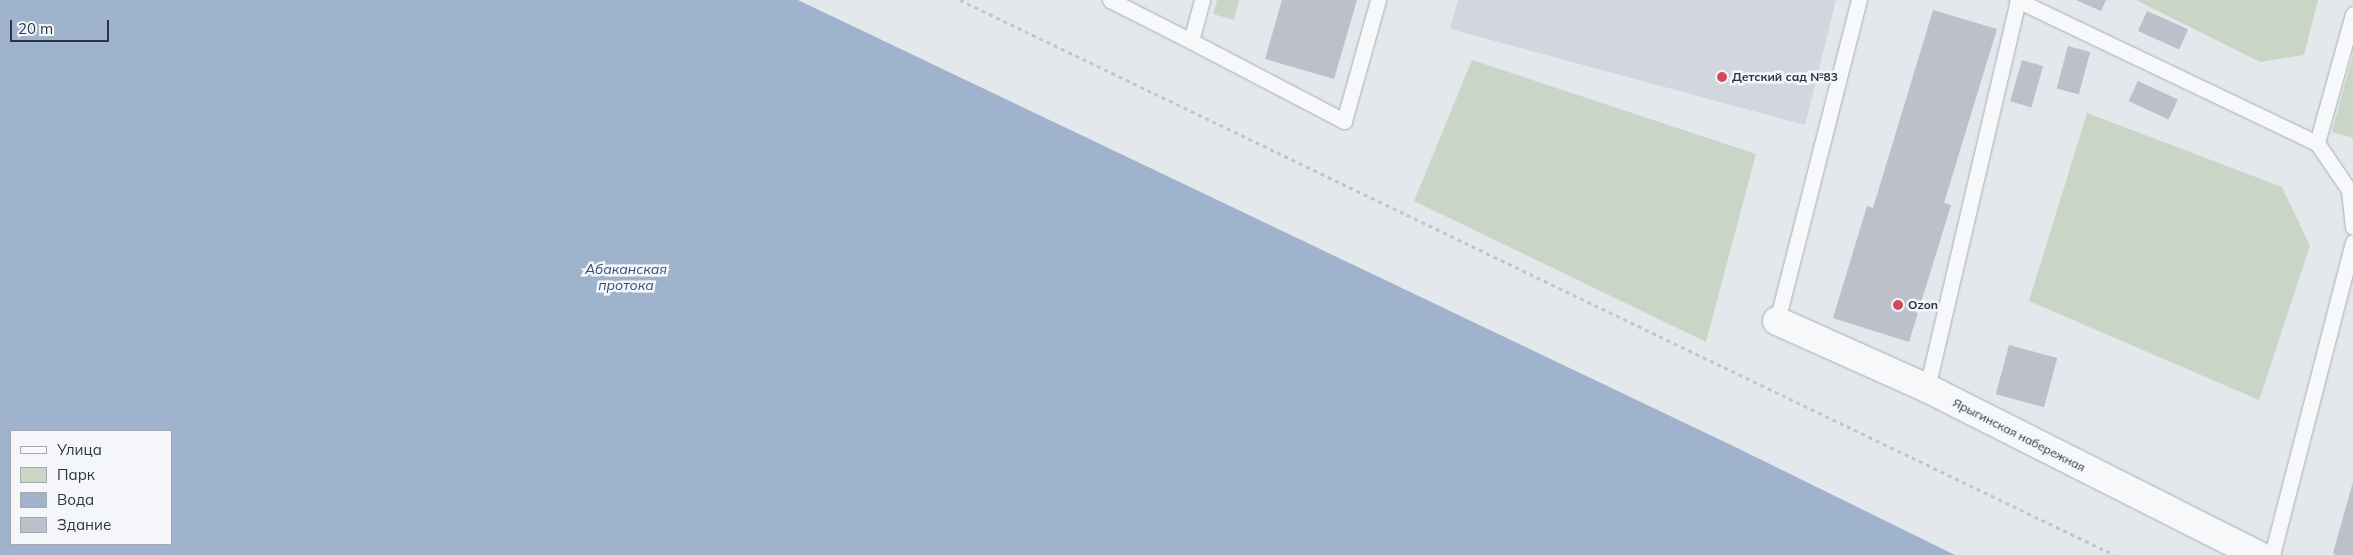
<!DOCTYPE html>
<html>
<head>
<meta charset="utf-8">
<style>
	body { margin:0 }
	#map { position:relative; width:2353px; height:555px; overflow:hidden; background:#e4e7ec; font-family:Mulish,sans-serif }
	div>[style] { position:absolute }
	.built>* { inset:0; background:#d2d6de }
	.green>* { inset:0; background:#c9d6c5 }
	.water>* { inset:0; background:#9fb4cc }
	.building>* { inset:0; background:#bbc0ca; transform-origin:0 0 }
	.path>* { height:3px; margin-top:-1.5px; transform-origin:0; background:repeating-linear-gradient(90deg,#c2c5cb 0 4px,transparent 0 8px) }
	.roads { filter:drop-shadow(0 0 1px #a9aeb7) drop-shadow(0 0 1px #a9aeb7) }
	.lane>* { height:15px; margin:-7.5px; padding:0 7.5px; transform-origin:7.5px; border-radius:7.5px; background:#f7f8fa }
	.street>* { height:28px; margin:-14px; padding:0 14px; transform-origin:14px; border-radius:14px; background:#f7f8fa }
	.dots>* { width:14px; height:14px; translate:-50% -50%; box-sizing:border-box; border:2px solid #f4f6f9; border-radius:50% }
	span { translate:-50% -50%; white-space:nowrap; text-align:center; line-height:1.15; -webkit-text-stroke:5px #f4f6f9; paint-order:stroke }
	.poi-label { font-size:12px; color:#2b3445; font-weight:700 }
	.left { translate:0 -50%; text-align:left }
	.street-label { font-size:12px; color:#2b3445 }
	.water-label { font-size:14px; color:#34527a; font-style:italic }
	.legend { position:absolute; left:10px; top:430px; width:162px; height:115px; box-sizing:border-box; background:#f4f6f9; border:1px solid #a4a8b1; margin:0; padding:6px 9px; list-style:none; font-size:15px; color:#2b3445 }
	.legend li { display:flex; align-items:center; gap:10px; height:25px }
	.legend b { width:25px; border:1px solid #a4a8b1 }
	.scale { position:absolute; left:10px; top:20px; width:99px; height:22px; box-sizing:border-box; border:2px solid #2b3445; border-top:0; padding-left:6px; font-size:15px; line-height:18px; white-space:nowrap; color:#2b3445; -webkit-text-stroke:4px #f4f6f9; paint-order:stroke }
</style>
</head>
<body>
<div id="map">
	<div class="built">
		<i style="clip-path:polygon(1458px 0,1836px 0,1805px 125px,1450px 29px)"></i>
	</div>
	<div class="green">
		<i style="clip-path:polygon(1217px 0,1239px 0,1234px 20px,1213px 14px)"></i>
		<i style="clip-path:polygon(2136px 0,2318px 0,2304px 55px,2260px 62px)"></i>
		<i style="clip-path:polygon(2353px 54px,2353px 138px,2332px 132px)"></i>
		<i style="clip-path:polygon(1472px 60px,1756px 154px,1706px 342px,1414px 201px)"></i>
		<i style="clip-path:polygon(2087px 113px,2282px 187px,2310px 246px,2259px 400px,2029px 301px)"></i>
	</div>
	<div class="water">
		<i style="clip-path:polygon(evenodd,0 0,798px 0,1731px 445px,1955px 555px,0 555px,0 0,11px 431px,171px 431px,171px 544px,11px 544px,11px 431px)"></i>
	</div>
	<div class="building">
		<i style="clip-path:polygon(1282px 0,1357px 0,1334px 79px,1265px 59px)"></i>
		<i style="clip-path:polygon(2076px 0,2106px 0,2101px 11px)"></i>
		<i style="clip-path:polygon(1933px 10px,1997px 29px,1944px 203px,1951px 205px,1909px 342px,1833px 318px,1867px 206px,1873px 208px)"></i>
		<i style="left:2147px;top:11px;width:45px;height:22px;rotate:24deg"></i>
		<i style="left:2068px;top:46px;width:23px;height:44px;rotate:15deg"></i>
		<i style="left:2022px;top:60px;width:22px;height:43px;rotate:16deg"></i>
		<i style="left:2138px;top:81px;width:44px;height:22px;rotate:25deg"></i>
		<i style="left:2009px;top:345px;width:50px;height:51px;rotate:15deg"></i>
		<i style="clip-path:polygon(2353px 482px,2353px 555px,2335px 555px,2333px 553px)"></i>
	</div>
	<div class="path">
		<i style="left:960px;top:0;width:1281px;rotate:25.67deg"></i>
	</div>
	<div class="roads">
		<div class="lane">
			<i style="left:1110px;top:0;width:91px;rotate:26.8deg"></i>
			<i style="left:1202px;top:0;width:42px;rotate:105deg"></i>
			<i style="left:1191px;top:41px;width:173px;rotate:27.6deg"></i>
			<i style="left:1344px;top:121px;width:126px;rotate:-74.3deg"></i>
			<i style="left:2017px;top:0;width:332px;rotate:25.5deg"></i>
			<i style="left:2317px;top:143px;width:57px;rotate:55.8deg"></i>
			<i style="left:2349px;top:190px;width:37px;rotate:84deg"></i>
			<i style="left:2317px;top:143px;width:134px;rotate:-74.4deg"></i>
			<i style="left:1777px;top:321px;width:331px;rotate:-75.7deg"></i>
			<i style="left:1927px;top:388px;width:398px;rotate:-76.8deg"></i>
			<i style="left:2272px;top:555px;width:323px;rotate:-75.5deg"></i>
		</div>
		<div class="street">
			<i style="left:1777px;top:321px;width:164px;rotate:24.1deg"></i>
			<i style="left:1927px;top:388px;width:371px;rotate:26.8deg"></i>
		</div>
	</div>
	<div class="dots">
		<i style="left:1722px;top:77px;background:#d1495b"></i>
		<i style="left:1898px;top:305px;background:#d1495b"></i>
	</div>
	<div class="poi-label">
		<span class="left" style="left:1732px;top:77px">Детский сад №83</span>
		<span class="left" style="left:1908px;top:305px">Ozon</span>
	</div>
	<div class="street-label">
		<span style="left:2019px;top:435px;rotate:27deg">Ярыгинская набережная</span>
	</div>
	<div class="water-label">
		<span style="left:626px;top:277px">Абаканская<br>протока</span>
	</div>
	<ul class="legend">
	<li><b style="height:6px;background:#f7f8fa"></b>Улица</li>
	<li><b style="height:14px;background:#c9d6c5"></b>Парк</li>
	<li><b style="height:14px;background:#9fb4cc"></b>Вода</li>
	<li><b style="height:14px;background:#bbc0ca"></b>Здание</li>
	</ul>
	<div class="scale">20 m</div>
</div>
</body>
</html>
